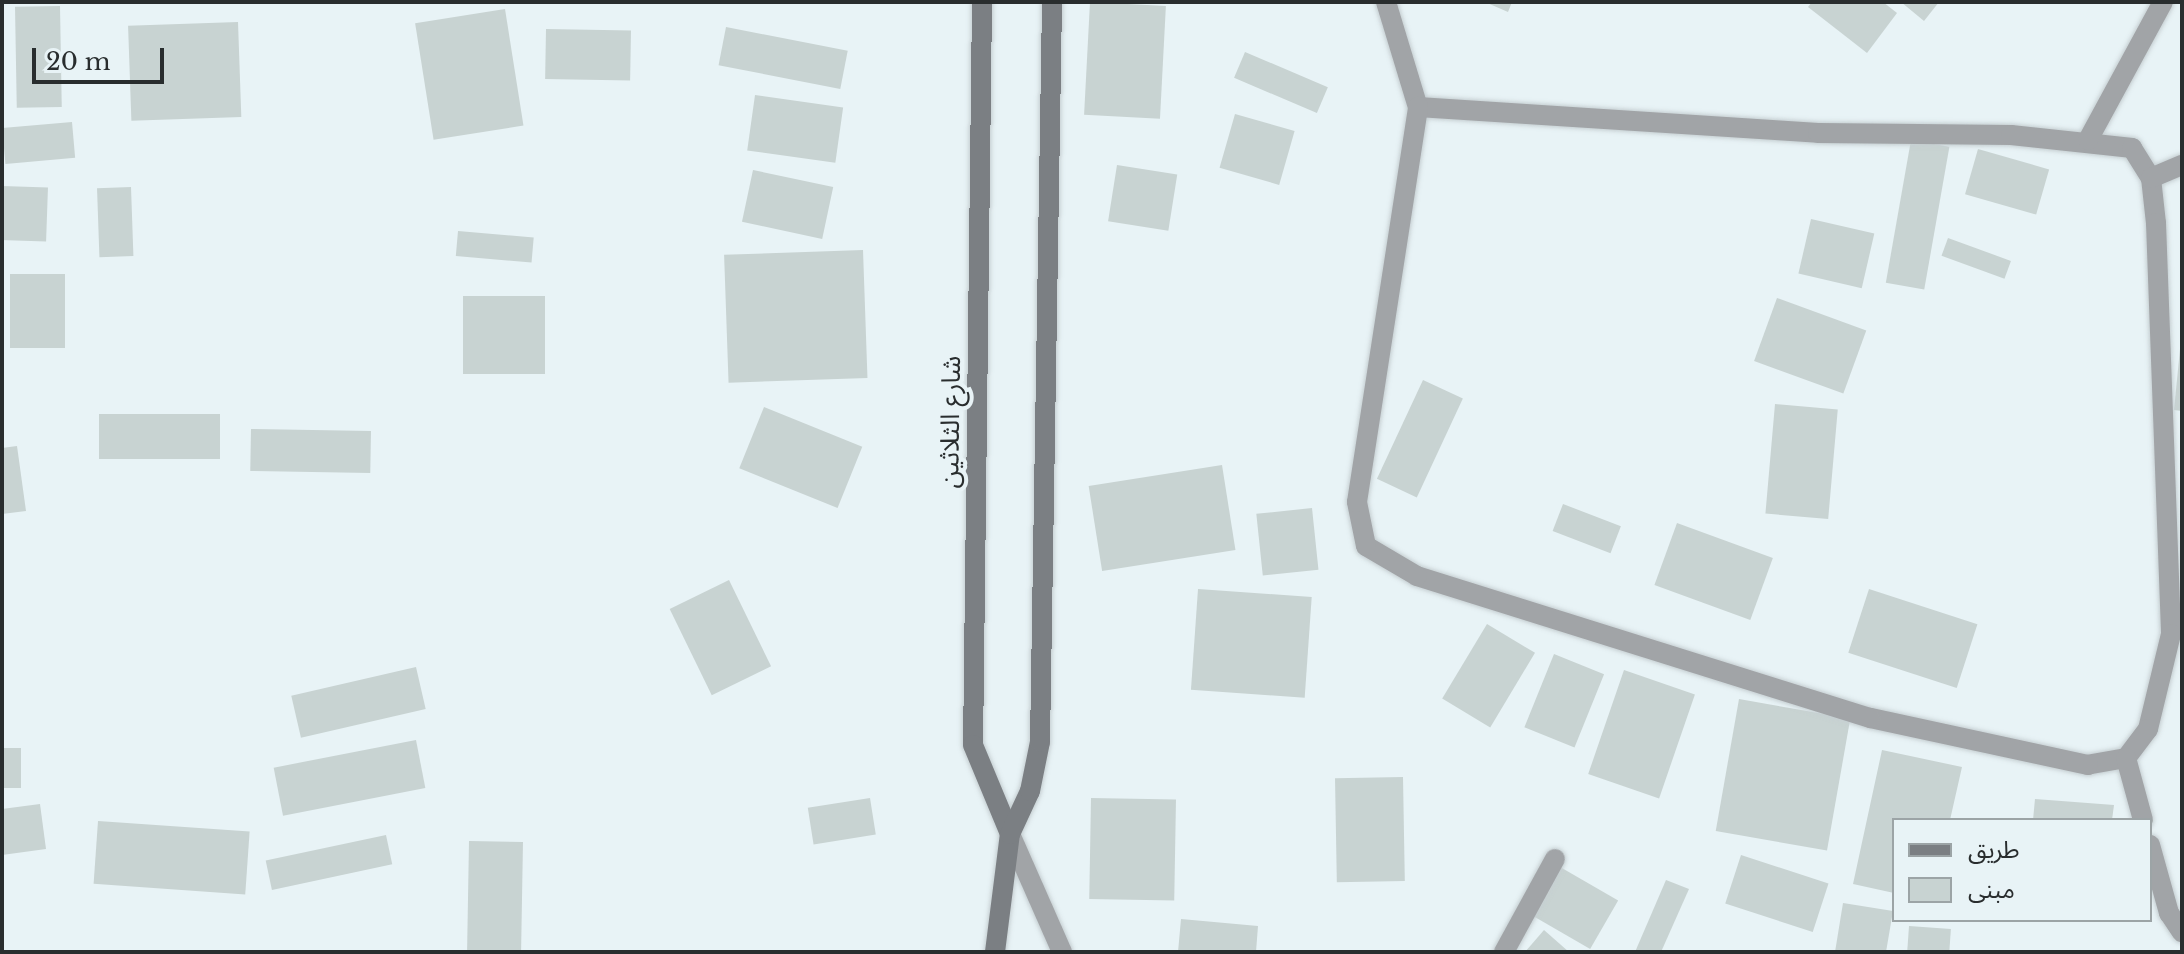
<!DOCTYPE html>
<html>
<head>
<meta charset="utf-8">
<style>
	body { margin:0 }
	#map { position:relative; width:2184px; height:954px; overflow:hidden; background:#e8f3f6; font-family:"Libre Baskerville","Noto Sans Arabic",serif }
	div>[style] { position:absolute }
	.building>* { inset:0; background:#c8d3d2; transform-origin:0 0 }
	.roads { filter:drop-shadow(0 0 2px #c6cfd2) drop-shadow(0 0 2px #c6cfd2) }
	.street>* { height:20px; margin:-10px; padding:0 10px; transform-origin:10px; border-radius:10px; background:#a1a4a7 }
	.secondary>* { height:20px; margin:-10px; padding:0 10px; transform-origin:10px; border-radius:10px; background:#7b7f83 }
	span { translate:-50% -50%; white-space:nowrap; text-align:center; line-height:1.15; -webkit-text-stroke:8px #e8f3f6; paint-order:stroke }
	.street-label { font-size:26px; color:#292d2e }
	.frame { position:absolute; inset:0; border:4px solid #292d2e; pointer-events:none }
	.legend { position:absolute; left:1892px; top:818px; width:260px; height:104px; box-sizing:border-box; background:#e8f3f6; border:2px solid #9ca4a6; margin:0; padding:10px 14px; list-style:none; font-size:24px; color:#292d2e }
	.legend li { display:flex; align-items:center; gap:16px; height:40px }
	.legend b { width:40px; border:2px solid #9ca4a6 }
	.scale { position:absolute; left:32px; top:48px; width:132px; height:36px; box-sizing:border-box; border:4px solid #292d2e; border-top:0; padding-left:10px; font-size:24px; line-height:28px; white-space:nowrap; color:#292d2e; -webkit-text-stroke:6px #e8f3f6; paint-order:stroke }
</style>
</head>
<body>
<div id="map">
	<div class="building">
		<i style="left:1090px;top:2px;width:76px;height:113px;rotate:3deg"></i>
		<i style="clip-path:polygon(1485px 2px,1512px 2px,1508px 12px)"></i>
		<i style="clip-path:polygon(1812px 2px,1883px 2px,1897px 13px,1867px 53px,1808px 7px)"></i>
		<i style="clip-path:polygon(1901px 2px,1939px 2px,1924px 21px)"></i>
		<i style="left:60px;top:6px;width:101px;height:45px;rotate:89deg"></i>
		<i style="left:505px;top:9px;width:118px;height:91px;rotate:81deg"></i>
		<i style="left:238px;top:22px;width:95px;height:110px;rotate:88deg"></i>
		<i style="left:726px;top:27px;width:124px;height:39px;rotate:11deg"></i>
		<i style="left:546px;top:29px;width:85px;height:50px;rotate:1deg"></i>
		<i style="left:1245px;top:52px;width:90px;height:28px;rotate:23deg"></i>
		<i style="left:755px;top:95px;width:89px;height:56px;rotate:8deg"></i>
		<i style="left:1235px;top:114px;width:62px;height:56px;rotate:16deg"></i>
		<i style="left:72px;top:122px;width:36px;height:70px;rotate:85deg"></i>
		<i style="left:1911px;top:140px;width:39px;height:145px;rotate:10deg"></i>
		<i style="left:1978px;top:149px;width:74px;height:47px;rotate:16deg"></i>
		<i style="left:1117px;top:165px;width:61px;height:57px;rotate:9deg"></i>
		<i style="left:753px;top:170px;width:82px;height:53px;rotate:12deg"></i>
		<i style="left:2px;top:186px;width:46px;height:54px;rotate:2deg"></i>
		<i style="left:131px;top:187px;width:69px;height:34px;rotate:88deg"></i>
		<i style="left:1811px;top:219px;width:65px;height:56px;rotate:13deg"></i>
		<i style="left:458px;top:231px;width:76px;height:25px;rotate:5deg"></i>
		<i style="left:1948px;top:238px;width:67px;height:19px;rotate:20deg"></i>
		<i style="left:863px;top:250px;width:128px;height:139px;rotate:88deg"></i>
		<i style="left:10px;top:274px;width:55px;height:74px"></i>
		<i style="left:463px;top:296px;width:82px;height:78px"></i>
		<i style="left:1777px;top:298px;width:95px;height:67px;rotate:20deg"></i>
		<i style="clip-path:polygon(2180px 349px,2182px 349px,2182px 411px,2174px 410px)"></i>
		<i style="left:1423px;top:380px;width:44px;height:109px;rotate:25deg"></i>
		<i style="left:1775px;top:404px;width:63px;height:110px;rotate:5deg"></i>
		<i style="left:764px;top:407px;width:106px;height:66px;rotate:22deg"></i>
		<i style="left:99px;top:414px;width:121px;height:45px"></i>
		<i style="left:251px;top:429px;width:120px;height:42px;rotate:1deg"></i>
		<i style="clip-path:polygon(17px 446px,26px 511px,2px 514px,2px 448px)"></i>
		<i style="left:1222px;top:465px;width:86px;height:135px;rotate:81deg"></i>
		<i style="left:1563px;top:504px;width:62px;height:29px;rotate:21deg"></i>
		<i style="left:1312px;top:508px;width:62px;height:56px;rotate:84deg"></i>
		<i style="left:1677px;top:523px;width:102px;height:66px;rotate:20deg"></i>
		<i style="left:729px;top:580px;width:96px;height:66px;rotate:64deg"></i>
		<i style="left:1198px;top:589px;width:114px;height:101px;rotate:4deg"></i>
		<i style="left:1869px;top:589px;width:114px;height:67px;rotate:18deg"></i>
		<i style="left:1487px;top:624px;width:56px;height:87px;rotate:31deg"></i>
		<i style="left:1554px;top:654px;width:54px;height:79px;rotate:22deg"></i>
		<i style="left:416px;top:667px;width:43px;height:128px;rotate:77deg"></i>
		<i style="left:1624px;top:670px;width:75px;height:110px;rotate:19deg"></i>
		<i style="left:1739px;top:699px;width:113px;height:134px;rotate:10deg"></i>
		<i style="left:416px;top:740px;width:49px;height:145px;rotate:79deg"></i>
		<i style="left:2px;top:748px;width:19px;height:40px"></i>
		<i style="clip-path:polygon(1882px 750px,1962px 767px,1950px 820px,1894px 820px,1894px 893px,1853px 884px)"></i>
		<i style="left:1403px;top:777px;width:104px;height:68px;rotate:89deg"></i>
		<i style="left:870px;top:798px;width:37px;height:63px;rotate:81deg"></i>
		<i style="left:1091px;top:798px;width:85px;height:101px;rotate:1deg"></i>
		<i style="clip-path:polygon(2035px 799px,2114px 805px,2112px 820px,2033px 820px)"></i>
		<i style="clip-path:polygon(40px 804px,46px 849px,2px 855px,2px 809px)"></i>
		<i style="left:98px;top:821px;width:152px;height:63px;rotate:4deg"></i>
		<i style="left:386px;top:835px;width:30px;height:123px;rotate:78deg"></i>
		<i style="left:469px;top:841px;width:54px;height:111px;rotate:1deg"></i>
		<i style="left:1741px;top:855px;width:92px;height:51px;rotate:18deg"></i>
		<i style="left:1548px;top:860px;width:81px;height:56px;rotate:30deg"></i>
		<i style="clip-path:polygon(1666px 880px,1689px 889px,1661px 952px,1635px 952px)"></i>
		<i style="clip-path:polygon(1843px 903px,1893px 911px,1886px 952px,1835px 952px)"></i>
		<i style="clip-path:polygon(1181px 919px,1258px 926px,1256px 952px,1178px 952px)"></i>
		<i style="left:1909px;top:926px;width:42px;height:26px;rotate:4deg"></i>
		<i style="clip-path:polygon(1544px 930px,1569px 952px,1525px 952px)"></i>
	</div>
	<div class="roads">
		<div class="street">
			<i style="left:1386px;top:2px;width:110px;rotate:73.1deg"></i>
			<i style="left:1418px;top:107px;width:401px;rotate:3.7deg"></i>
			<i style="left:1818px;top:133px;width:193px;rotate:0.6deg"></i>
			<i style="left:2011px;top:135px;width:122px;rotate:6.1deg"></i>
			<i style="left:2132px;top:148px;width:36px;rotate:58deg"></i>
			<i style="left:2151px;top:178px;width:45px;rotate:83.7deg"></i>
			<i style="left:2156px;top:223px;width:411px;rotate:87.9deg"></i>
			<i style="left:2171px;top:634px;width:98px;rotate:103.6deg"></i>
			<i style="left:2148px;top:729px;width:36px;rotate:127deg"></i>
			<i style="left:2126px;top:758px;width:39px;rotate:170deg"></i>
			<i style="left:2088px;top:765px;width:223px;rotate:-167.8deg"></i>
			<i style="left:1870px;top:718px;width:475px;rotate:-162.6deg"></i>
			<i style="left:1417px;top:576px;width:59px;rotate:-149.5deg"></i>
			<i style="left:1366px;top:546px;width:45px;rotate:-101.6deg"></i>
			<i style="left:1357px;top:502px;width:400px;rotate:-81.2deg"></i>
			<i style="left:2088px;top:140px;width:157px;rotate:-61.5deg"></i>
			<i style="left:2151px;top:178px;width:34px;rotate:-23deg"></i>
			<i style="left:2126px;top:758px;width:64px;rotate:74.7deg"></i>
			<i style="left:1010px;top:834px;width:129px;rotate:66.2deg"></i>
			<i style="left:2150px;top:845px;width:71px;rotate:74.4deg"></i>
			<i style="left:2169px;top:913px;width:23px;rotate:56deg"></i>
			<i style="left:1504px;top:952px;width:106px;rotate:-61.3deg"></i>
		</div>
		<div class="secondary">
			<i style="left:982px;top:2px;width:743px;rotate:90.69deg"></i>
			<i style="left:973px;top:745px;width:96px;rotate:67.4deg"></i>
			<i style="left:995px;top:952px;width:119px;rotate:-82.8deg"></i>
			<i style="left:1010px;top:834px;width:47px;rotate:-65.1deg"></i>
			<i style="left:1030px;top:791px;width:50px;rotate:-78.5deg"></i>
			<i style="left:1040px;top:742px;width:740px;rotate:-89.07deg"></i>
		</div>
	</div>
	<div class="street-label">
		<span style="left:951px;top:422px;rotate:-89deg">شارع الثلاثين</span>
	</div>
	<div class="frame"></div>
	<ul class="legend">
	<li><b style="height:10px;background:#7b7f83"></b>طريق</li>
	<li><b style="height:22px;background:#c8d3d2"></b>مبنى</li>
	</ul>
	<div class="scale">20 m</div>
</div>
</body>
</html>
